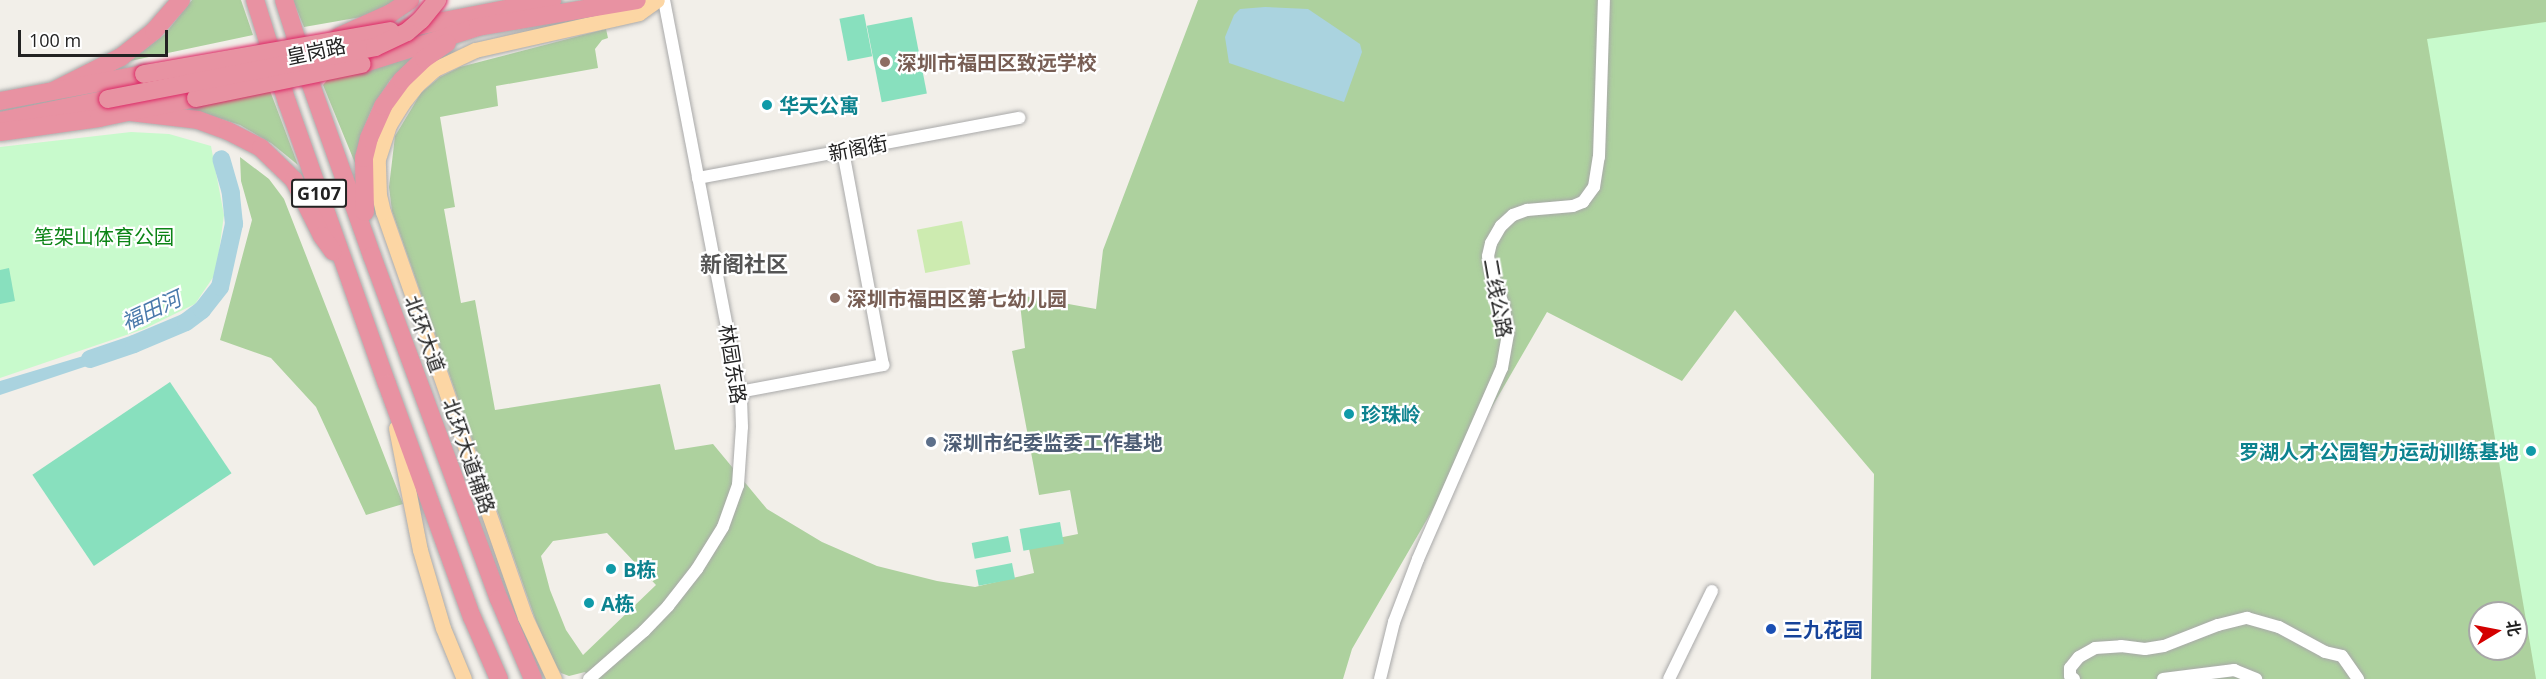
<!DOCTYPE html>
<html>
<head>
<meta charset="utf-8">
<style>
	body { margin:0 }
	#map { position:relative; width:2546px; height:679px; overflow:hidden; background:#f2efe9; font-family:"Open Sans","Noto Sans SC",sans-serif }
	div>[style] { position:absolute }
	.grass>* { inset:0; background:#cdebb0; transform-origin:0 0 }
	.forest>* { inset:0; background:#add19e }
	.park>* { inset:0; background:#c8facc }
	.pitch>* { inset:0; background:#88e0be; transform-origin:0 0 }
	.water>* { inset:0; background:#aad3df }
	.river>* { height:18px; margin:-9px; padding:0 9px; transform-origin:9px; border-radius:9px; background:#aad3df }
	.roads { filter:drop-shadow(0 0 2px #a9a9a9) drop-shadow(0 0 2px #a9a9a9) }
	.minor>* { height:12px; margin:-6px; padding:0 6px; transform-origin:6px; border-radius:6px; background:#fff }
	.major>* { height:15px; margin:-7.5px; padding:0 7.5px; transform-origin:7.5px; border-radius:7.5px; background:#fcd6a4 }
	.highway>* { height:18px; margin:-9px; padding:0 9px; transform-origin:9px; border-radius:9px; background:#e892a2 }
	.bridges { filter:drop-shadow(0 0 2px #dc2a67) drop-shadow(0 0 2px #dc2a67) }
	.highway-bridge>* { height:18px; margin:-9px; padding:0 9px; transform-origin:9px; border-radius:9px; background:#e892a2 }
	.dots>* { width:16px; height:16px; translate:-50% -50%; box-sizing:border-box; border:3px solid #fff; border-radius:50% }
	span { translate:-50% -50%; white-space:nowrap; text-align:center; line-height:1.15; -webkit-text-stroke:4.5px #fff; paint-order:stroke }
	.shield-label span { padding:2px 4px; background:#fff; border:2px solid; border-radius:4px; -webkit-text-stroke-width:0 }
	.shield-label { font-size:18px; color:#222; font-weight:700 }
	.street-label { font-size:20px; color:#222 }
	.education-label { font-size:20px; color:#785e54; font-weight:700 }
	.left { translate:0 -50%; text-align:left }
	.culture-label { font-size:20px; color:#0d838f; font-weight:700 }
	.right { translate:-100% -50%; text-align:right }
	.park-label { font-size:20px; color:#0c8416 }
	.service-label { font-size:20px; color:#4e5e75; font-weight:700 }
	.transit-label { font-size:20px; color:#164399; font-weight:700 }
	.water-label { font-size:21px; color:#4a7aab; font-style:italic }
	.quarter-label { font-size:22px; color:#555; font-weight:700 }
	.north { position:absolute; left:2468px; top:601px; width:60px; height:60px; box-sizing:border-box; background:#fff; border:2px solid #a7a7a7; border-radius:50%; rotate:80deg; font-size:16px; font-weight:700; line-height:24px; text-align:center; color:#222 }
	.north::after { content:''; display:block; margin:auto; width:21px; height:27px; background:#d40000; clip-path:polygon(50% 0,100% 100%,50% 72%,0 100%) }
	.scale { position:absolute; left:18px; top:30px; width:150px; height:27px; box-sizing:border-box; border:3px solid #222; border-top:0; padding-left:8px; font-size:18px; line-height:21px; white-space:nowrap; color:#222; -webkit-text-stroke:4px #fff; paint-order:stroke }
</style>
</head>
<body>
<div id="map">
	<div class="grass">
		<i style="left:962px;top:221px;width:44px;height:46px;rotate:79deg"></i>
	</div>
	<div class="forest">
		<i style="clip-path:polygon(192px 0,241px 0,253px 35px,130px 61px,165px 34px)"></i>
		<i style="clip-path:polygon(293px 0,401px 0,367px 16px,304px 27px)"></i>
		<i style="clip-path:polygon(evenodd,1198px 0,2546px 0,2546px 679px,1871px 679px,1874px 474px,1735px 310px,1682px 381px,1547px 312px,1352px 649px,1343px 679px,590px 679px,585px 672px,569px 676px,561px 673px,553px 662px,536px 621px,392px 211px,389px 187px,395px 136px,421px 93px,440px 77px,460px 67px,606px 29px,608px 38px,602px 40px,595px 49px,598px 68px,496px 86px,498px 106px,440px 117px,455px 207px,444px 209px,461px 303px,475px 300px,495px 410px,660px 384px,675px 450px,713px 444px,767px 509px,822px 542px,877px 566px,937px 581px,975px 587px,1034px 573px,1028px 544px,1078px 534px,1070px 490px,1039px 495px,1012px 351px,1025px 348px,1019px 295px,1096px 309px,1103px 250px,1198px 0,607px 533px,656px 585px,583px 655px,566px 630px,550px 590px,541px 556px,553px 541px,607px 533px,1198px 0,2480px 613px,2516px 613px,2516px 649px,2480px 649px,2480px 613px)"></i>
		<i style="clip-path:polygon(412px 58px,390px 80px,373px 106px,361px 134px,355px 163px,323px 85px,328px 79px,342px 74px)"></i>
		<i style="clip-path:polygon(269px 88px,298px 165px,271px 143px,240px 125px,188px 108px)"></i>
		<i style="clip-path:polygon(240px 157px,269px 179px,284px 199px,403px 504px,366px 515px,316px 407px,271px 358px,220px 340px,252px 220px,241px 181px)"></i>
	</div>
	<div class="park">
		<i style="clip-path:polygon(2546px 22px,2546px 679px,2536px 679px,2427px 39px)"></i>
		<i style="clip-path:polygon(131px 132px,169px 134px,211px 146px,224px 215px,216px 273px,195px 304px,144px 329px,0 378px,0 147px)"></i>
	</div>
	<div class="pitch">
		<i style="left:864px;top:14px;width:43px;height:25px;rotate:79deg"></i>
		<i style="left:912px;top:17px;width:78px;height:46px;rotate:79deg"></i>
		<i style="clip-path:polygon(9px 268px,15px 301px,0 304px,0 270px)"></i>
		<i style="left:170px;top:382px;width:110px;height:166px;rotate:56deg"></i>
		<i style="left:1060px;top:522px;width:22px;height:41px;rotate:80deg"></i>
		<i style="left:1008px;top:536px;width:16px;height:37px;rotate:79deg"></i>
		<i style="left:1012px;top:563px;width:16px;height:37px;rotate:79deg"></i>
	</div>
	<div class="water">
		<i style="clip-path:polygon(1265px 7px,1308px 9px,1360px 44px,1362px 52px,1344px 102px,1229px 63px,1225px 37px,1234px 15px,1240px 9px)"></i>
		<i style="clip-path:polygon(110px 348px,117px 356px,0 395px,0 381px)"></i>
	</div>
	<div class="river">
		<i style="left:90px;top:359px;width:46px;rotate:-18.8deg"></i>
		<i style="left:134px;top:344px;width:56px;rotate:-22.9deg"></i>
		<i style="left:186px;top:322px;width:20px;rotate:-37deg"></i>
		<i style="left:202px;top:310px;width:29px;rotate:-52deg"></i>
		<i style="left:220px;top:287px;width:65px;rotate:-77.5deg"></i>
		<i style="left:234px;top:224px;width:31px;rotate:-96deg"></i>
		<i style="left:231px;top:193px;width:35px;rotate:-106deg"></i>
	</div>
	<div class="roads">
		<div class="minor">
			<i style="left:698px;top:178px;width:327px;rotate:-10.6deg"></i>
			<i style="left:739px;top:392px;width:147px;rotate:-10.6deg"></i>
			<i style="left:883px;top:365px;width:218px;rotate:-100.6deg"></i>
			<i style="left:589px;top:679px;width:73px;rotate:-41.1deg"></i>
			<i style="left:644px;top:631px;width:35px;rotate:-46deg"></i>
			<i style="left:668px;top:606px;width:47px;rotate:-51.9deg"></i>
			<i style="left:697px;top:569px;width:49px;rotate:-58.2deg"></i>
			<i style="left:723px;top:527px;width:45px;rotate:-70.3deg"></i>
			<i style="left:738px;top:485px;width:58px;rotate:-86.1deg"></i>
			<i style="left:742px;top:427px;width:27px;rotate:-92deg"></i>
			<i style="left:741px;top:400px;width:407px;rotate:-100.9deg"></i>
			<i style="left:1380px;top:679px;width:59px;rotate:-76.2deg"></i>
			<i style="left:1394px;top:622px;width:67px;rotate:-69.1deg"></i>
			<i style="left:1418px;top:559px;width:209px;rotate:-66.3deg"></i>
			<i style="left:1502px;top:368px;width:35px;rotate:-80deg"></i>
			<i style="left:1508px;top:334px;width:30px;rotate:-99deg"></i>
			<i style="left:1503px;top:304px;width:38px;rotate:-110deg"></i>
			<i style="left:1490px;top:268px;width:12px;rotate:-99deg"></i>
			<i style="left:1488px;top:256px;width:13px;rotate:-77deg"></i>
			<i style="left:1491px;top:243px;width:20px;rotate:-60deg"></i>
			<i style="left:1501px;top:226px;width:16px;rotate:-43deg"></i>
			<i style="left:1513px;top:215px;width:15px;rotate:-20deg"></i>
			<i style="left:1527px;top:210px;width:46px;rotate:-5deg"></i>
			<i style="left:1573px;top:206px;width:11px;rotate:-22deg"></i>
			<i style="left:1583px;top:202px;width:19px;rotate:-54deg"></i>
			<i style="left:1594px;top:187px;width:30px;rotate:-81deg"></i>
			<i style="left:1599px;top:157px;width:157px;rotate:-88.2deg"></i>
			<i style="left:1669px;top:679px;width:98px;rotate:-64deg"></i>
			<i style="left:2074px;top:679px;width:5px;rotate:-143deg"></i>
			<i style="left:2070px;top:676px;width:8px;rotate:-90deg"></i>
			<i style="left:2070px;top:668px;width:14px;rotate:-51deg"></i>
			<i style="left:2079px;top:657px;width:18px;rotate:-29deg"></i>
			<i style="left:2095px;top:648px;width:26px;rotate:-4deg"></i>
			<i style="left:2121px;top:646px;width:24px;rotate:7deg"></i>
			<i style="left:2145px;top:649px;width:19px;rotate:-9deg"></i>
			<i style="left:2164px;top:646px;width:58px;rotate:-21.3deg"></i>
			<i style="left:2218px;top:625px;width:30px;rotate:-14deg"></i>
			<i style="left:2247px;top:618px;width:33px;rotate:16deg"></i>
			<i style="left:2279px;top:627px;width:52px;rotate:28.5deg"></i>
			<i style="left:2325px;top:652px;width:17px;rotate:13deg"></i>
			<i style="left:2342px;top:656px;width:28px;rotate:55deg"></i>
			<i style="left:2163px;top:679px;width:72px;rotate:-7.2deg"></i>
			<i style="left:2234px;top:670px;width:24px;rotate:22deg"></i>
		</div>
		<div class="major">
			<i style="left:396px;top:428px;width:124px;rotate:78.9deg"></i>
			<i style="left:420px;top:550px;width:81px;rotate:73.6deg"></i>
			<i style="left:443px;top:628px;width:55px;rotate:67.6deg"></i>
			<i style="left:554px;top:679px;width:68px;rotate:-115.1deg"></i>
			<i style="left:525px;top:617px;width:429px;rotate:-109.3deg"></i>
			<i style="left:383px;top:212px;width:17px;rotate:-103deg"></i>
			<i style="left:379px;top:195px;width:36px;rotate:-92deg"></i>
			<i style="left:378px;top:159px;width:36px;rotate:-72deg"></i>
			<i style="left:389px;top:125px;width:25px;rotate:-58deg"></i>
			<i style="left:402px;top:104px;width:24px;rotate:-52deg"></i>
			<i style="left:417px;top:85px;width:24px;rotate:-42deg"></i>
			<i style="left:435px;top:69px;width:44px;rotate:-25.4deg"></i>
			<i style="left:475px;top:50px;width:168px;rotate:-12.7deg"></i>
			<i style="left:639px;top:13px;width:22px;rotate:-36deg"></i>
		</div>
		<div class="highway">
			<i style="left:255px;top:0;width:107px;rotate:72.6deg"></i>
			<i style="left:287px;top:102px;width:299px;rotate:70.5deg"></i>
			<i style="left:387px;top:384px;width:248px;rotate:70deg"></i>
			<i style="left:472px;top:617px;width:68px;rotate:66.5deg"></i>
			<i style="left:284px;top:0;width:86px;rotate:72.4deg"></i>
			<i style="left:310px;top:82px;width:185px;rotate:70.4deg"></i>
			<i style="left:372px;top:256px;width:366px;rotate:69.7deg"></i>
			<i style="left:499px;top:599px;width:87px;rotate:67deg"></i>
			<i style="left:407px;top:28px;width:148px;rotate:-10.9deg"></i>
			<i style="left:340px;top:36px;width:56px;rotate:-24.3deg"></i>
			<i style="left:391px;top:13px;width:23px;rotate:-34deg"></i>
			<i style="left:362px;top:64px;width:122px;rotate:-17.7deg"></i>
			<i style="left:478px;top:27px;width:161px;rotate:-9.6deg"></i>
			<i style="left:55px;top:90px;width:74px;rotate:-26.6deg"></i>
			<i style="left:121px;top:57px;width:42px;rotate:-38.2deg"></i>
			<i style="left:154px;top:31px;width:41px;rotate:-48.9deg"></i>
			<i style="left:0;top:101px;width:147px;rotate:-10.6deg"></i>
			<i style="left:130px;top:112px;width:68px;rotate:6.7deg"></i>
			<i style="left:198px;top:120px;width:32px;rotate:20deg"></i>
			<i style="left:228px;top:131px;width:37px;rotate:27deg"></i>
			<i style="left:261px;top:148px;width:46px;rotate:44.1deg"></i>
			<i style="left:294px;top:180px;width:63px;rotate:63.4deg"></i>
			<i style="left:322px;top:236px;width:19px;rotate:54deg"></i>
			<i style="left:0;top:121px;width:110px;rotate:-11.5deg"></i>
			<i style="left:0;top:132px;width:100px;rotate:-8deg"></i>
			<i style="left:99px;top:118px;width:99px;rotate:-11.7deg"></i>
			<i style="left:365px;top:212px;width:54px;rotate:-91.1deg"></i>
			<i style="left:364px;top:158px;width:21px;rotate:-76deg"></i>
			<i style="left:369px;top:138px;width:35px;rotate:-66deg"></i>
			<i style="left:383px;top:106px;width:32px;rotate:-54deg"></i>
			<i style="left:402px;top:80px;width:30px;rotate:-44deg"></i>
			<i style="left:424px;top:59px;width:28px;rotate:-35deg"></i>
		</div>
	</div>
	<div class="bridges">
		<div class="highway-bridge">
			<i style="left:144px;top:74px;width:250px;rotate:-9.9deg"></i>
			<i style="left:196px;top:98px;width:169px;rotate:-11.6deg"></i>
			<i style="left:108px;top:99px;width:272px;rotate:-11deg"></i>
			<i style="left:375px;top:47px;width:35px;rotate:-25deg"></i>
			<i style="left:407px;top:32px;width:18px;rotate:-41deg"></i>
			<i style="left:421px;top:20px;width:26px;rotate:-51deg"></i>
		</div>
	</div>
	<div class="dots">
		<i style="left:885px;top:62px;background:#8d6e63"></i>
		<i style="left:767px;top:105px;background:#0f9aa8"></i>
		<i style="left:835px;top:298px;background:#8d6e63"></i>
		<i style="left:1349px;top:414px;background:#0f9aa8"></i>
		<i style="left:931px;top:442px;background:#5c6f8a"></i>
		<i style="left:2531px;top:451px;background:#0f9aa8"></i>
		<i style="left:611px;top:569px;background:#0f9aa8"></i>
		<i style="left:589px;top:603px;background:#0f9aa8"></i>
		<i style="left:1771px;top:629px;background:#1a4fb4"></i>
	</div>
	<div class="shield-label">
		<span style="left:319px;top:193px">G107</span>
	</div>
	<div class="street-label">
		<span style="left:316px;top:51px;rotate:-12deg">皇岗路</span>
		<span style="left:858px;top:148px;rotate:-11deg">新阁街</span>
		<span style="left:1498px;top:298px;rotate:80deg">二线公路</span>
		<span style="left:425px;top:334px;rotate:70deg">北环大道</span>
		<span style="left:733px;top:364px;rotate:81deg">林园东路</span>
		<span style="left:469px;top:456px;rotate:71deg">北环大道辅路</span>
	</div>
	<div class="education-label">
		<span class="left" style="left:897px;top:62px">深圳市福田区致远学校</span>
		<span class="left" style="left:847px;top:298px">深圳市福田区第七幼儿园</span>
	</div>
	<div class="culture-label">
		<span class="left" style="left:779px;top:105px">华天公寓</span>
		<span class="left" style="left:1361px;top:414px">珍珠岭</span>
		<span class="right" style="left:2519px;top:451px">罗湖人才公园智力运动训练基地</span>
		<span class="left" style="left:623px;top:569px">B栋</span>
		<span class="left" style="left:601px;top:603px">A栋</span>
	</div>
	<div class="park-label">
		<span style="left:104px;top:236px">笔架山体育公园</span>
	</div>
	<div class="service-label">
		<span class="left" style="left:943px;top:442px">深圳市纪委监委工作基地</span>
	</div>
	<div class="transit-label">
		<span class="left" style="left:1783px;top:629px">三九花园</span>
	</div>
	<div class="water-label">
		<span style="left:151px;top:310px;rotate:-25deg">福田河</span>
	</div>
	<div class="quarter-label">
		<span style="left:744px;top:264px">新阁社区</span>
	</div>
	<div class="north">北</div>
	<div class="scale">100 m</div>
</div>
</body>
</html>
